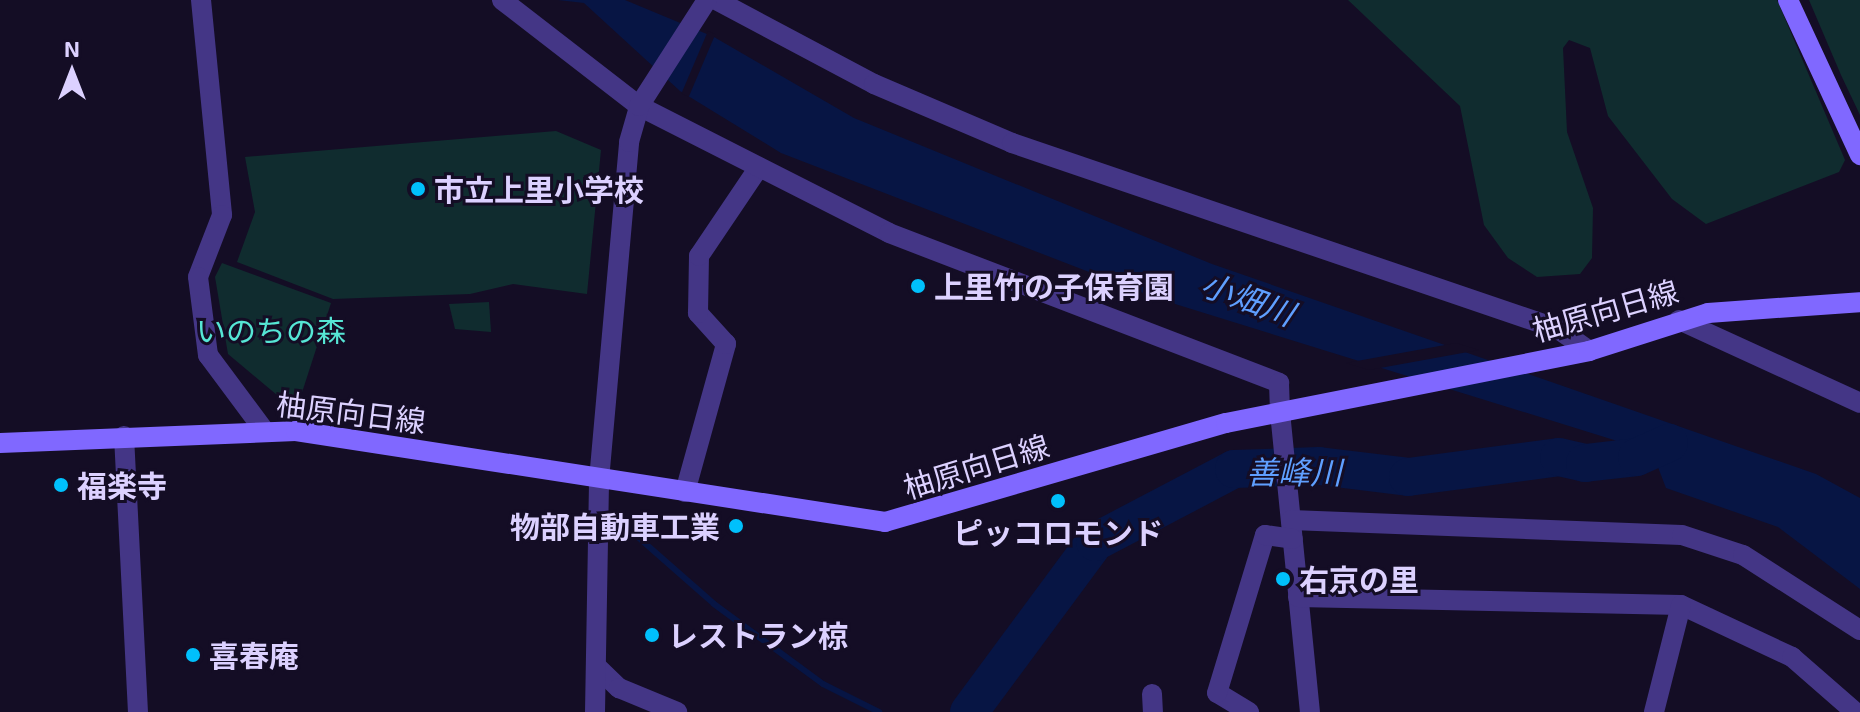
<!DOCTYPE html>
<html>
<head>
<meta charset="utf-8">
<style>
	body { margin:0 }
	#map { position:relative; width:1860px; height:712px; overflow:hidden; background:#140d25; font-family:"Exo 2","Noto Sans JP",sans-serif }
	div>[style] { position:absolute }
	.green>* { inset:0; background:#102c2f }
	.water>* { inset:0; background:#071544 }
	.pier>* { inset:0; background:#140d25; transform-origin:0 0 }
	.stream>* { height:6px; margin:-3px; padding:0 3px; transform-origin:3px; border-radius:3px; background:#071544 }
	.river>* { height:38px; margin:-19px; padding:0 19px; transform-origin:19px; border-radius:19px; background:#071544 }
	.minor>* { height:20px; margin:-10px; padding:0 10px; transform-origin:10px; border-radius:10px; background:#443686 }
	.tertiary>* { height:20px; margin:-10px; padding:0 10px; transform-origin:10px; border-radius:10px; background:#443686 }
	.secondary>* { height:20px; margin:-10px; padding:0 10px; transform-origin:10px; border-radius:10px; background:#8068ff }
	.dots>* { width:22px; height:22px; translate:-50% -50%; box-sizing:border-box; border:4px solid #140d25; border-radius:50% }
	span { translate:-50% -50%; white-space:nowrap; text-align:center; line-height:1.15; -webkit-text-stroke:6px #140d25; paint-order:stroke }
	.poi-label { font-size:30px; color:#dcd1ff; font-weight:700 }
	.left { translate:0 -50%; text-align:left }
	.right { translate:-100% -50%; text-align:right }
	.street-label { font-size:30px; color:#dcd1ff }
	.park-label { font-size:30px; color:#56e6d5 }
	.water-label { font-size:32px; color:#5f9fff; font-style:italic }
	.north { position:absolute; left:32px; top:32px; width:80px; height:80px; -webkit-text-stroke:6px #140d25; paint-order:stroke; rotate:0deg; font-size:22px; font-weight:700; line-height:32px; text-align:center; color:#dcd1ff }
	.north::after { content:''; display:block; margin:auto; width:28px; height:36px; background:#dcd1ff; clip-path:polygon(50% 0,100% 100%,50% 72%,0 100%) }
</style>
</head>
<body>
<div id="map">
	<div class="green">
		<i style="clip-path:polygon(1348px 0,1777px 0,1845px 160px,1839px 172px,1706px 224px,1672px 199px,1608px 116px,1590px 48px,1569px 40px,1563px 48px,1567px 132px,1593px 208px,1592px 258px,1580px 274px,1537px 277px,1508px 258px,1484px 225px,1460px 106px)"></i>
		<i style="clip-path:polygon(1809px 0,1860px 0,1860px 115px,1841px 75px)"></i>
		<i style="clip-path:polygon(556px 131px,601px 150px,587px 294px,513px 284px,470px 294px,333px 299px,237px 262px,255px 212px,245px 157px)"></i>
		<i style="clip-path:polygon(222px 263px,331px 303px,296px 411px,228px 354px,215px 277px)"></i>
		<i style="clip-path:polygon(489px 302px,491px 332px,455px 329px,449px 304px)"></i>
	</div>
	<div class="water">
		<i style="clip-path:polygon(558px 0,625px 0,714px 37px,854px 118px,1212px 264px,1816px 474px,1860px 498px,1860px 589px,1778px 527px,1666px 488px,1656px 462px,1614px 440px,1159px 299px,781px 153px,680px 91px,584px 3px)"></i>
	</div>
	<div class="pier">
		<i style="left:708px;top:31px;width:8px;height:68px;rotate:23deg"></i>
		<i style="clip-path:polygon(1456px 343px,1479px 350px,1369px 370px,1346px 363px)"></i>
	</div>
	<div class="stream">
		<i style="left:614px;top:516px;width:133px;rotate:41.3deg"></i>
		<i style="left:714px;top:604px;width:135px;rotate:36.3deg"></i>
		<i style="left:823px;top:684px;width:63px;rotate:26.6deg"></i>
	</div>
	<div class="river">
		<i style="left:969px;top:712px;width:212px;rotate:-53.5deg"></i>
		<i style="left:1095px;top:542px;width:157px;rotate:-27.7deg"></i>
		<i style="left:1234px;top:469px;width:85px;rotate:-2deg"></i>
		<i style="left:1319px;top:466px;width:90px;rotate:7deg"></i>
		<i style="left:1408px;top:477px;width:152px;rotate:-7.5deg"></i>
		<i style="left:1559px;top:457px;width:27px;rotate:13deg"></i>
		<i style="left:1585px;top:463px;width:52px;rotate:-6.6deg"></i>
		<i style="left:1637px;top:457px;width:35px;rotate:-24deg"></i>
	</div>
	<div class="minor">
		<i style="left:201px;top:0;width:216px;rotate:84.4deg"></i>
		<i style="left:222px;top:215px;width:66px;rotate:111.2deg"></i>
		<i style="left:198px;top:277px;width:79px;rotate:82.7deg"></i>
		<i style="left:208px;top:355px;width:94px;rotate:53.3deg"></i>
		<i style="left:1679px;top:320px;width:199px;rotate:24.6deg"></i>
		<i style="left:1280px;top:412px;width:301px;rotate:84.3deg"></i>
		<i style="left:124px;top:436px;width:276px;rotate:87.1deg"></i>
		<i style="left:685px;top:492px;width:154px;rotate:-74.5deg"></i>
		<i style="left:726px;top:344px;width:42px;rotate:-132.1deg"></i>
		<i style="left:698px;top:313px;width:57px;rotate:-89deg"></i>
		<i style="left:699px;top:256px;width:107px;rotate:-56deg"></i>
		<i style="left:1291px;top:520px;width:391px;rotate:2.2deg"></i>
		<i style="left:1682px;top:535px;width:64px;rotate:18.2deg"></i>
		<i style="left:1743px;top:555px;width:139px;rotate:32.7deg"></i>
		<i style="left:1298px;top:597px;width:383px;rotate:1.2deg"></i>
		<i style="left:1681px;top:605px;width:123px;rotate:25.1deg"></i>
		<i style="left:1792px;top:657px;width:84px;rotate:41.1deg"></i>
		<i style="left:596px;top:666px;width:32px;rotate:44deg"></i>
		<i style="left:619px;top:688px;width:63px;rotate:22.5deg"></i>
		<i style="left:1152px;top:694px;width:18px;rotate:87deg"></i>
		<i style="left:1249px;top:712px;width:37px;rotate:-149deg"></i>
		<i style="left:1217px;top:693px;width:165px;rotate:-73.1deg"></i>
		<i style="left:1265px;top:535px;width:28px;rotate:8deg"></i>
		<i style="left:1654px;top:712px;width:110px;rotate:-75.8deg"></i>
	</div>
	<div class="tertiary">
		<i style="left:502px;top:0;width:173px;rotate:37.7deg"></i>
		<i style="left:639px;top:106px;width:280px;rotate:26.9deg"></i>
		<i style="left:889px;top:233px;width:418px;rotate:21deg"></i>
		<i style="left:1279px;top:383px;width:29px;rotate:88deg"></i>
		<i style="left:716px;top:0;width:179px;rotate:28deg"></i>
		<i style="left:874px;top:84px;width:150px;rotate:23.1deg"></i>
		<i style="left:1012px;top:143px;width:577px;rotate:18.81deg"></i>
		<i style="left:1558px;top:329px;width:38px;rotate:35deg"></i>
		<i style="left:595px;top:712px;width:232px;rotate:-89deg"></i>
		<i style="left:599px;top:480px;width:339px;rotate:-84.9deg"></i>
		<i style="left:629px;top:142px;width:37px;rotate:-74deg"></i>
		<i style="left:639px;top:106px;width:126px;rotate:-57.3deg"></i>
	</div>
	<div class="secondary">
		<i style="left:1788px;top:0;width:171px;rotate:65.1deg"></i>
		<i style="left:0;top:443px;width:296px;rotate:-2.3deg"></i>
		<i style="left:296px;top:431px;width:596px;rotate:8.78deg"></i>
		<i style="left:885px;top:522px;width:355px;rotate:-16.2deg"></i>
		<i style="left:1226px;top:423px;width:370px;rotate:-11.2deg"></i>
		<i style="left:1589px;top:351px;width:125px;rotate:-17.7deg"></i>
		<i style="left:1708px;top:313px;width:152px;rotate:-4.1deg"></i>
	</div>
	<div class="dots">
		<i style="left:418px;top:189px;background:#00c0fc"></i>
		<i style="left:918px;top:286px;background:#00c0fc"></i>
		<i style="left:61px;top:485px;background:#00c0fc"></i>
		<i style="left:1058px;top:501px;background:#00c0fc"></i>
		<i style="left:736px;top:526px;background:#00c0fc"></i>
		<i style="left:1283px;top:579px;background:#00c0fc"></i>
		<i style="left:652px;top:635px;background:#00c0fc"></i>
		<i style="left:193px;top:655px;background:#00c0fc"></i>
	</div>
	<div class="poi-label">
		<span class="left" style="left:434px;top:189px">市立上里小学校</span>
		<span class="left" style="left:934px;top:286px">上里竹の子保育園</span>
		<span class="left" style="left:77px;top:485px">福楽寺</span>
		<span class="right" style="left:720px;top:526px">物部自動車工業</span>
		<span style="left:1058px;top:532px">ピッコロモンド</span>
		<span class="left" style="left:1299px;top:579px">右京の里</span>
		<span class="left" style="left:668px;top:635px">レストラン椋</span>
		<span class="left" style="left:209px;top:655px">喜春庵</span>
	</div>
	<div class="street-label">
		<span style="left:1605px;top:310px;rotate:-16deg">柚原向日線</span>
		<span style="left:351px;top:412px;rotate:7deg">柚原向日線</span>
		<span style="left:976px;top:466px;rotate:-17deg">柚原向日線</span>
	</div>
	<div class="park-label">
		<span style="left:271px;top:330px">いのちの森</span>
	</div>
	<div class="water-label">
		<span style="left:1248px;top:298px;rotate:20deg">小畑川</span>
		<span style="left:1294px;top:471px">善峰川</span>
	</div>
	<div class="north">N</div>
</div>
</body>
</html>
